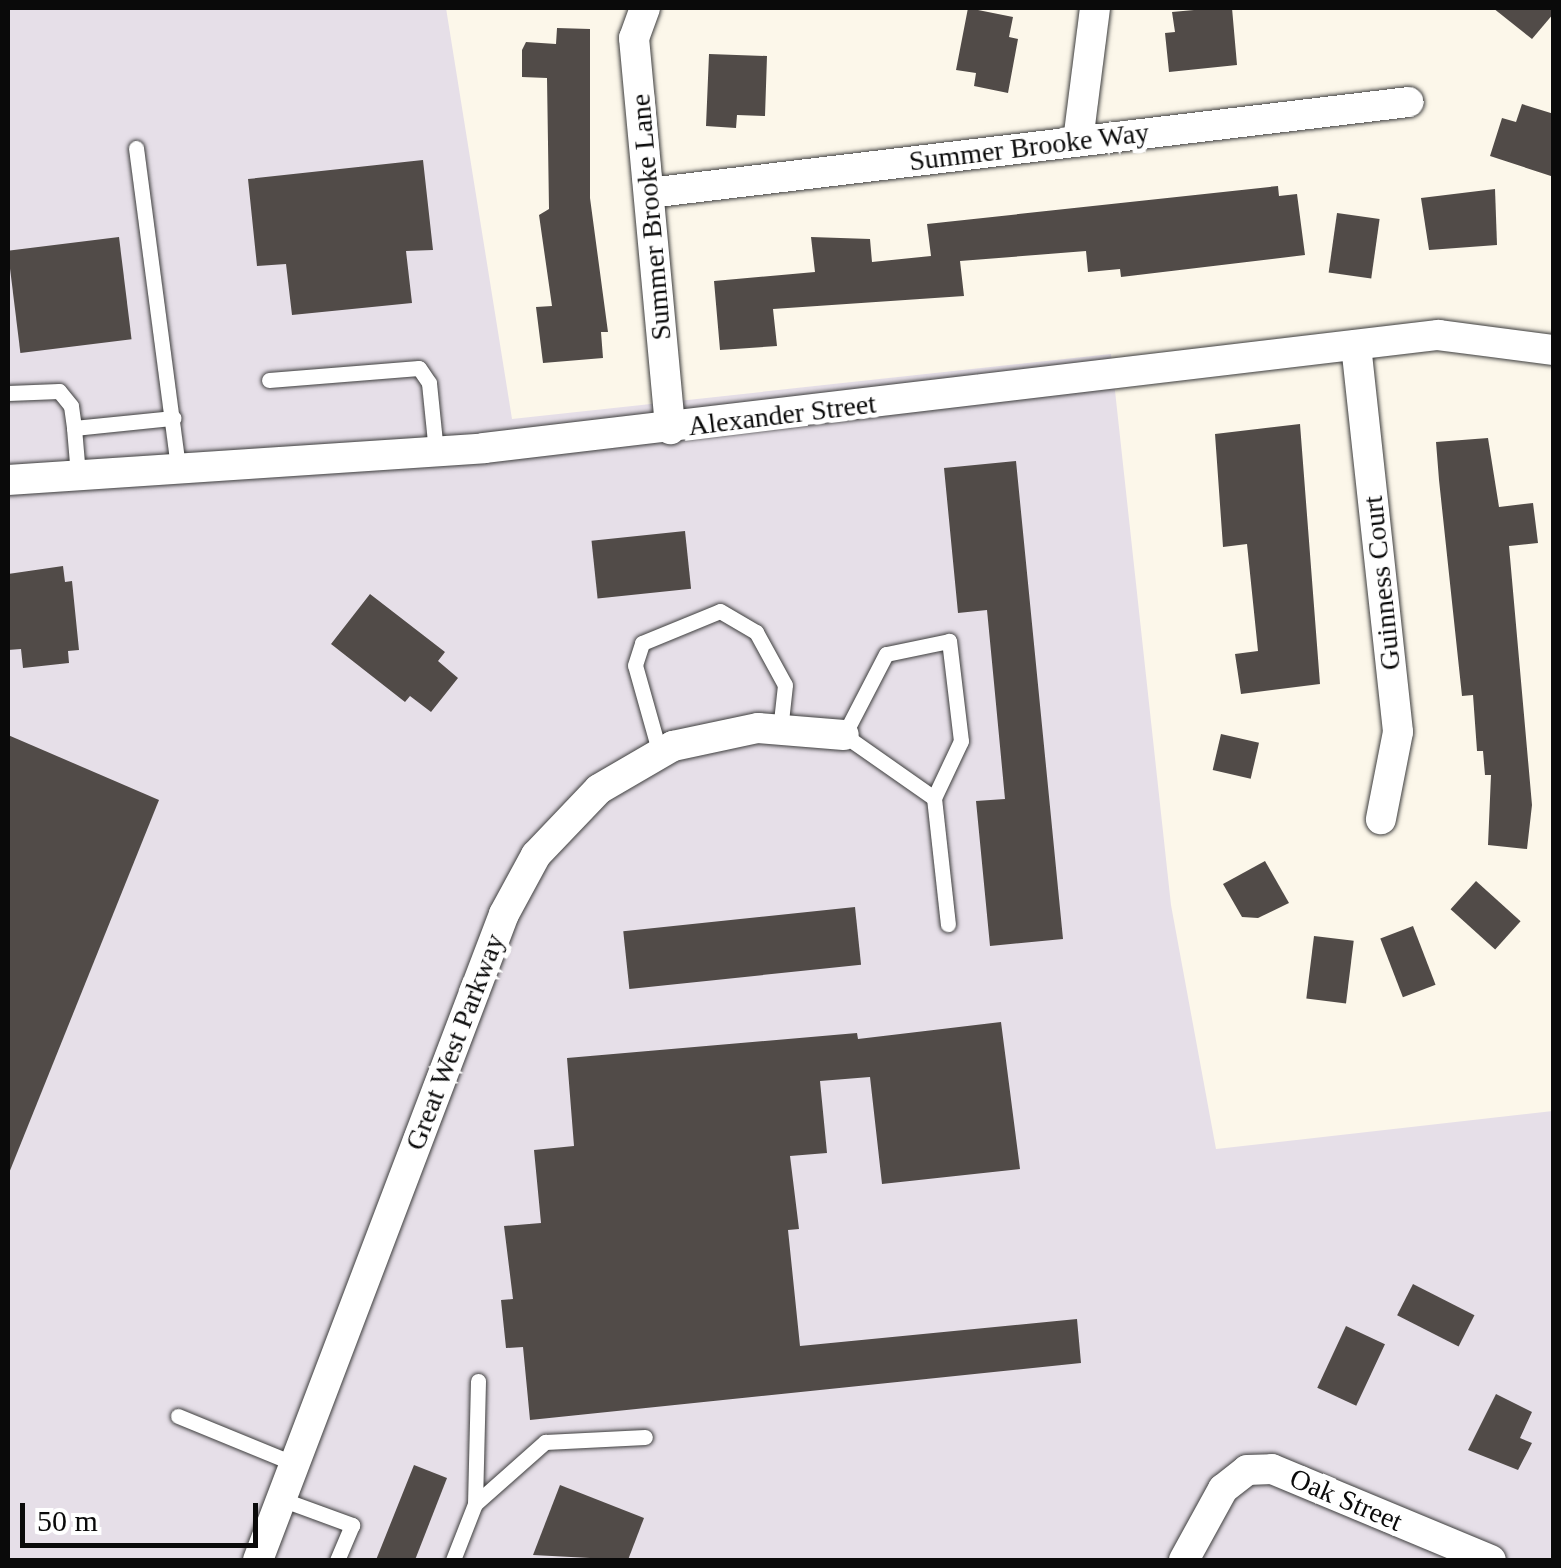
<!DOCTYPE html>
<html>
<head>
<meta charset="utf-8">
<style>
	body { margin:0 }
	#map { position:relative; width:1561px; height:1568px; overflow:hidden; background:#fcf7ea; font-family:Georgia,serif }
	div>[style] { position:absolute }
	.industrial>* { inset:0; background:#e6dfe8 }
	.building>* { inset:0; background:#514b48; transform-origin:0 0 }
	.roads { filter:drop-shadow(0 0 2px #3d3d3d) drop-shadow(0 0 2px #3d3d3d) }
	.lane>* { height:15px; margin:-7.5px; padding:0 7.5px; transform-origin:7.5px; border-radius:7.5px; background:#fff }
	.street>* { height:30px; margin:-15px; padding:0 15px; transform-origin:15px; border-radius:15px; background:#fff }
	span { translate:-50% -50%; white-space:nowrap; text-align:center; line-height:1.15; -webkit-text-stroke:10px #fff; paint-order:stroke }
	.street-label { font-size:28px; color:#0a0a0a }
	.frame { position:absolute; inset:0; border:10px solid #0a0a0a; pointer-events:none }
	.scale { position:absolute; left:20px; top:1503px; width:238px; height:45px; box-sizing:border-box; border:5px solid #0a0a0a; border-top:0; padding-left:12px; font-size:30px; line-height:35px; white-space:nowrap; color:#0a0a0a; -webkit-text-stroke:8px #fff; paint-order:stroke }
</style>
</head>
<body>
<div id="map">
	<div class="industrial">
		<i style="clip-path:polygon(8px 8px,446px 8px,512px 419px,1111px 354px,1171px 905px,1216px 1149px,1553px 1111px,1553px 1560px,8px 1560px)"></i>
	</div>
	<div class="building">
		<i style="clip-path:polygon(968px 8px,1013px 17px,1009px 37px,1018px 39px,1008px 93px,974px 86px,976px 73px,956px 70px)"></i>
		<i style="clip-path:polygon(1216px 8px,1232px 8px,1237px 65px,1169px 72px,1165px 33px,1175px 32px,1172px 12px)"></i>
		<i style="clip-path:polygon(1493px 8px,1554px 8px,1554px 13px,1532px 39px)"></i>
		<i style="clip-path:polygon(557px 28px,590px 29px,590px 198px,608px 332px,601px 332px,603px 358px,543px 363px,536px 307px,552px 306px,539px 215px,549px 209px,547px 78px,522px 77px,522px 50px,526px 42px,556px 44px)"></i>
		<i style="clip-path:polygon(709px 54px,767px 56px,765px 116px,737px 115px,736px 128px,706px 126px)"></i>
		<i style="clip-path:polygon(1522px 104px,1554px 114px,1554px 177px,1490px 156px,1502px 118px,1516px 122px)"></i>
		<i style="clip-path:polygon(423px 160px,433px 250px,406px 251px,412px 303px,292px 315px,286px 264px,257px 266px,248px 179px)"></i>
		<i style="clip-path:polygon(1278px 186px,1279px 196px,1297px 194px,1305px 255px,1121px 277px,1120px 269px,1088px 272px,1086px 251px,960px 261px,964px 296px,773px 309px,777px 346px,720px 350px,714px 281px,815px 272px,811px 237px,870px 239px,872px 262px,931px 256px,927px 224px)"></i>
		<i style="clip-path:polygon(1495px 189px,1497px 245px,1429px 250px,1421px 198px)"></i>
		<i style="left:1337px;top:213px;width:43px;height:60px;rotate:8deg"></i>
		<i style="left:119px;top:237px;width:103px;height:112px;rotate:83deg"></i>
		<i style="clip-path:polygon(1300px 424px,1320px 684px,1241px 694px,1235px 654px,1258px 651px,1247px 544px,1223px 547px,1215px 434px)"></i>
		<i style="clip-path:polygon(1488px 438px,1499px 507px,1533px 503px,1538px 543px,1509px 546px,1532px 805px,1527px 849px,1488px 845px,1491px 775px,1485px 775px,1483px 751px,1477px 751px,1473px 695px,1462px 696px,1439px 480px,1436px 442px)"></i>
		<i style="clip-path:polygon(1016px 461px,1063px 939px,990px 946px,976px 801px,1005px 799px,994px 683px,987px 610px,958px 613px,944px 468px)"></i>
		<i style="left:685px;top:531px;width:58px;height:94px;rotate:84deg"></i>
		<i style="clip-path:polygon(63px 566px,65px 582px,72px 581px,79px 650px,68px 651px,69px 663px,23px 668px,21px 649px,8px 650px,8px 574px)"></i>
		<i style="clip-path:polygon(370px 594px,445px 652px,438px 661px,458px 678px,431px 712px,410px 696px,405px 702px,331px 644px)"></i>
		<i style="left:1221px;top:734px;width:39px;height:37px;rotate:13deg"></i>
		<i style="clip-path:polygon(8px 735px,159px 800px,9px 1173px,8px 1173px)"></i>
		<i style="clip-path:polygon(1265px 861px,1289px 903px,1258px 918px,1242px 917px,1223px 884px)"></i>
		<i style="left:1476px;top:881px;width:60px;height:38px;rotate:42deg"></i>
		<i style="left:855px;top:907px;width:58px;height:233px;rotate:84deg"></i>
		<i style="left:1413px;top:926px;width:63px;height:35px;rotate:69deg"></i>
		<i style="left:1314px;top:936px;width:40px;height:63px;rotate:7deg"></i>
		<i style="clip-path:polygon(1001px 1022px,1020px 1169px,882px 1184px,870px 1077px,820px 1081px,827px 1153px,790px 1156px,799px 1229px,788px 1230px,800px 1346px,1077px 1319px,1081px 1363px,530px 1420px,523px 1347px,506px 1348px,501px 1300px,513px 1299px,504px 1226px,541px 1223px,534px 1150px,574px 1146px,567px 1058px,857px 1033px,858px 1039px)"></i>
		<i style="left:1413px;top:1284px;width:69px;height:35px;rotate:27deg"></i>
		<i style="left:1346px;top:1326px;width:43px;height:68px;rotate:25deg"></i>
		<i style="clip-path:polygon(1496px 1394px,1532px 1412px,1520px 1438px,1532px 1443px,1518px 1470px,1468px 1450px)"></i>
		<i style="clip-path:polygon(414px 1465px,447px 1478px,415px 1560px,376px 1560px)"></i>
		<i style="clip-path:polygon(560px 1485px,644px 1518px,628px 1560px,533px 1555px)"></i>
	</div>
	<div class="roads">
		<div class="lane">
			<i style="left:136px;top:148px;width:324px;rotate:82.5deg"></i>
			<i style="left:269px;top:380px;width:150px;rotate:-4.6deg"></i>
			<i style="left:419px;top:368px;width:18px;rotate:56deg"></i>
			<i style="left:429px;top:383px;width:69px;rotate:84.2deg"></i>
			<i style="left:8px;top:393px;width:51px;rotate:-2.2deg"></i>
			<i style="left:59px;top:391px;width:19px;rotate:51deg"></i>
			<i style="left:71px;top:406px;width:22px;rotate:82deg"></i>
			<i style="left:74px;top:428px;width:100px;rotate:-5.8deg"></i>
			<i style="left:74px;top:428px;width:47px;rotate:85.1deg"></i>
			<i style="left:660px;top:754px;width:92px;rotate:-105.7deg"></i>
			<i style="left:635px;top:665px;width:23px;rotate:-72deg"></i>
			<i style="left:642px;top:643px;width:84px;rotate:-22.3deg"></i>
			<i style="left:720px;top:611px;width:42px;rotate:30.3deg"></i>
			<i style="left:756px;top:632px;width:60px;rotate:61.3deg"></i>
			<i style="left:785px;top:685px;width:45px;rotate:96.3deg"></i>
			<i style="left:934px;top:798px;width:63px;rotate:-64.7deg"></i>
			<i style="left:961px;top:741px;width:101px;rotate:-96.8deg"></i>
			<i style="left:949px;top:641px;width:64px;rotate:168.3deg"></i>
			<i style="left:886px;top:654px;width:91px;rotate:117.4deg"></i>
			<i style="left:844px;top:735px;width:110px;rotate:35deg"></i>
			<i style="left:934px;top:798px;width:127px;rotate:83.7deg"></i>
			<i style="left:178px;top:1416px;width:126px;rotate:22.3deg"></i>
			<i style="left:281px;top:1499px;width:76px;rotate:20.1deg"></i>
			<i style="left:352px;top:1525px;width:38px;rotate:113deg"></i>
			<i style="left:475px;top:1504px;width:94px;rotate:-41.5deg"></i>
			<i style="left:545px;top:1442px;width:100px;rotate:-2.9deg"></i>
			<i style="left:453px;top:1560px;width:60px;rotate:-68.6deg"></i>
			<i style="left:475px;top:1504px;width:123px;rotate:-88.6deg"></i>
		</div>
		<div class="street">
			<i style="left:645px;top:8px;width:32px;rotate:110deg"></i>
			<i style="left:634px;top:38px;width:393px;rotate:84.7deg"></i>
			<i style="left:1078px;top:141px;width:134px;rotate:-82.7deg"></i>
			<i style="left:649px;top:193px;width:765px;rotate:-6.83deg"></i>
			<i style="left:1356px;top:345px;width:389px;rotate:83.8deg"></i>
			<i style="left:1398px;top:732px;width:89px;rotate:101.1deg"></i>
			<i style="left:8px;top:480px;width:477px;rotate:-3.8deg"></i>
			<i style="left:484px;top:448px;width:961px;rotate:-6.76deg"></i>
			<i style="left:1438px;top:335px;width:117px;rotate:7.4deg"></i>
			<i style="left:258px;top:1560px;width:691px;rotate:-69.15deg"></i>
			<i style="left:504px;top:914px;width:67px;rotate:-61.5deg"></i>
			<i style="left:536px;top:855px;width:91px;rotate:-46.3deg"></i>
			<i style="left:599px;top:789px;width:86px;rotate:-30.2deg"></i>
			<i style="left:673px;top:746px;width:87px;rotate:-12deg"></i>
			<i style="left:758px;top:728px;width:86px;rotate:4.7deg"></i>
			<i style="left:1184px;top:1560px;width:81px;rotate:-61.2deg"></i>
			<i style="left:1223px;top:1489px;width:31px;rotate:-38deg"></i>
			<i style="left:1247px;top:1470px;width:25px;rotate:-2deg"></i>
			<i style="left:1272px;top:1469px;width:237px;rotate:22.6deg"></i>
		</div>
	</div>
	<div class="street-label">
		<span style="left:1029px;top:147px;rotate:-7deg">Summer Brooke Way</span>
		<span style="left:651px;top:217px;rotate:-95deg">Summer Brooke Lane</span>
		<span style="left:782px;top:415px;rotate:-7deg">Alexander Street</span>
		<span style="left:1382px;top:583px;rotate:-96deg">Guinness Court</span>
		<span style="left:455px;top:1042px;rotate:-69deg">Great West Parkway</span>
		<span style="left:1346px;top:1500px;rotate:23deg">Oak Street</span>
	</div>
	<div class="frame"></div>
	<div class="scale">50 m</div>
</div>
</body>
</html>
